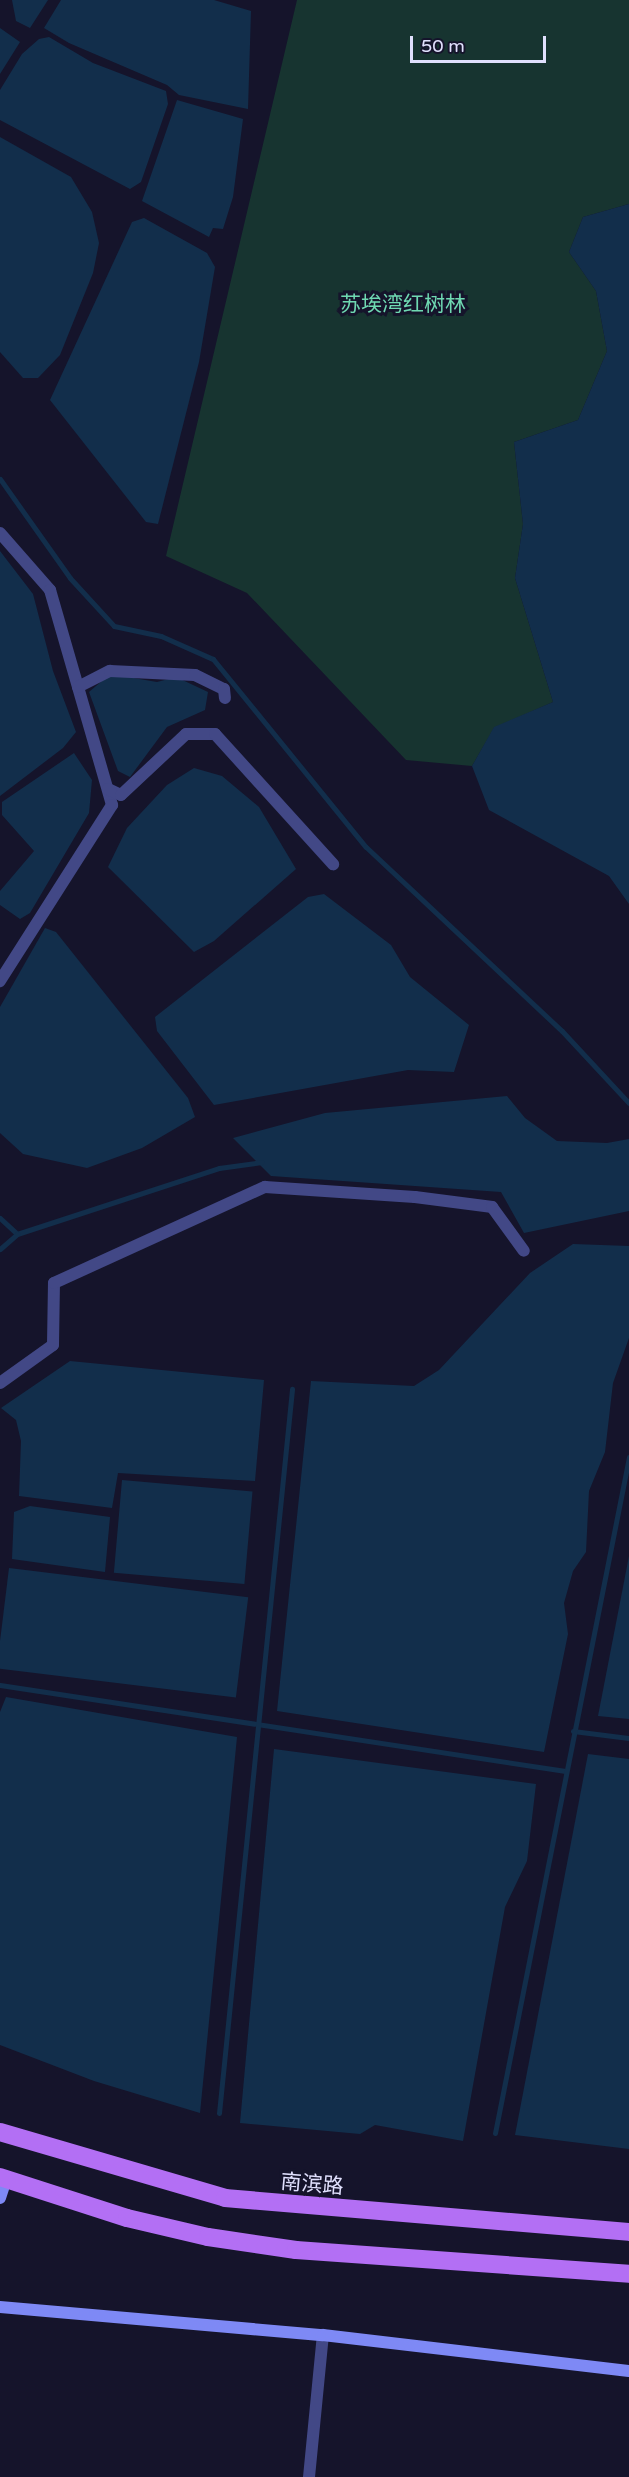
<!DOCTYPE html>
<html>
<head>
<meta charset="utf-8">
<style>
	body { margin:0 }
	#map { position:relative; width:629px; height:2477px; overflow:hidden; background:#15142b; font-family:"Varela Round","Noto Sans SC",sans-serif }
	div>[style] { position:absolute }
	.green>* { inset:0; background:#173430 }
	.water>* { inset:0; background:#122e4b; transform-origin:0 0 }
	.stream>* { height:5px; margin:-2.5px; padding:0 2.5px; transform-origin:2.5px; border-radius:2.5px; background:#122e4b }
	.street>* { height:12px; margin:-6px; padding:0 6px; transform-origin:6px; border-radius:6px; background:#424886 }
	.secondary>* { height:12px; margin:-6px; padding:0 6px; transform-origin:6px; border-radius:6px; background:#7e89f5 }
	.primary>* { height:18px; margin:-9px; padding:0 9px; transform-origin:9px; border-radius:9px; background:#b36ff4 }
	span { translate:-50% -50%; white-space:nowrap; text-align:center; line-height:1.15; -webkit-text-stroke:6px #15142b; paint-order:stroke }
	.park-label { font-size:21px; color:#6fd9b2 }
	.street-label { font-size:21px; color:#e0e0fd }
	.scale { position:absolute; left:410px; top:36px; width:136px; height:27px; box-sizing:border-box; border:3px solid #e0e0fd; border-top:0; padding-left:8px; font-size:18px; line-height:21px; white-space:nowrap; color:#e0e0fd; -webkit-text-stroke:4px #15142b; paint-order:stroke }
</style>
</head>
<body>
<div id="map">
	<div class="green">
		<i style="clip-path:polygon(297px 0,629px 0,629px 204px,583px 217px,569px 252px,596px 291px,607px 351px,578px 420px,514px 442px,523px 524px,515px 578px,553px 702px,494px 728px,472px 766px,406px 760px,247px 593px,166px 556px)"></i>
	</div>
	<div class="water">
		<i style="clip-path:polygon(12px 0,48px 0,30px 28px,16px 21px)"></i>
		<i style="clip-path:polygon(61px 0,214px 0,251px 11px,248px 109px,179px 95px,167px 85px,69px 43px,44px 28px)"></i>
		<i style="clip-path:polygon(0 28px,20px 42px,0 74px)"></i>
		<i style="clip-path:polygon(49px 37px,93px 63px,166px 91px,168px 104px,141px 182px,130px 189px,0 120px,0 90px,22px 54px,39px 39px)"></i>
		<i style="clip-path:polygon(177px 100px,243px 119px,233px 197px,223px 229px,213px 228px,209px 237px,142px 201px)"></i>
		<i style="clip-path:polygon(0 137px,71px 177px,92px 212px,99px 243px,93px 273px,60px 355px,38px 378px,23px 378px,0 352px)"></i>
		<i style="clip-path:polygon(629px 204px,629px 904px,609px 876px,489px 810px,472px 766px,494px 727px,553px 702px,515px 578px,523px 524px,514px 442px,578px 420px,607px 351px,596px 291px,569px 252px,583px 217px)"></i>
		<i style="clip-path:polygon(144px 218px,207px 253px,215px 267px,199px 362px,158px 524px,146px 522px,50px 400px,132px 222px)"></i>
		<i style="clip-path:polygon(0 551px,33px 594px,53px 671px,76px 732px,63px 748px,0 796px)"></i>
		<i style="clip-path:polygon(110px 674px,157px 682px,176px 677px,208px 692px,205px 710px,167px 727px,130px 777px,118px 771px,89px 692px)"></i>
		<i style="clip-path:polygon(74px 753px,92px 780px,89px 813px,30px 913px,20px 919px,0 905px,0 891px,34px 851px,2px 815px,2px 802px)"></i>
		<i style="clip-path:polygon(194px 768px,222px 776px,259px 807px,296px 869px,214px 941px,194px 952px,108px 867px,127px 828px,167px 785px)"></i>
		<i style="clip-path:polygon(324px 894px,391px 945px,410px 977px,469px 1025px,454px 1072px,408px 1070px,214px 1105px,157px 1031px,155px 1017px,308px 897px)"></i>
		<i style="clip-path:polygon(45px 928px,56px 932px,188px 1098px,195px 1117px,142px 1148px,87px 1168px,23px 1154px,0 1133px,0 1007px)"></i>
		<i style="clip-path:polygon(507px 1096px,525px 1118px,557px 1141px,607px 1143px,629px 1139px,629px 1211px,524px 1233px,501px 1192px,271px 1176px,233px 1138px,325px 1113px)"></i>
		<i style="clip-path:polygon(573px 1244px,629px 1246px,629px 1338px,613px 1383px,605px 1452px,589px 1491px,586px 1552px,573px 1571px,564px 1603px,568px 1634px,544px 1752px,277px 1711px,311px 1381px,414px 1386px,439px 1370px,530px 1273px)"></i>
		<i style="clip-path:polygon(70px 1361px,264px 1380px,255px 1481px,118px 1473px,112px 1508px,19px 1496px,21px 1441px,16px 1420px,1px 1408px)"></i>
		<i style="left:122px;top:1480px;width:131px;height:93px;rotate:5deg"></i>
		<i style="clip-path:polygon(30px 1506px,110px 1517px,105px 1572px,12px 1559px,14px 1512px)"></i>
		<i style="clip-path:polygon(629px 1556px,629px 1719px,598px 1716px)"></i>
		<i style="left:9px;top:1568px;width:241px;height:101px;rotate:7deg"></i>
		<i style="clip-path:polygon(6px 1697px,237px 1737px,200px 2113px,94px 2081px,0 2045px,0 1712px)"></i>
		<i style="clip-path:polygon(274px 1749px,536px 1784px,527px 1861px,505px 1907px,463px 2141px,375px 2125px,360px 2134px,240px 2123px)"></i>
		<i style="clip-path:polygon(588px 1754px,629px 1759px,629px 2149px,515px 2135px)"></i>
	</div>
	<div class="stream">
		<i style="left:0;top:479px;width:121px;rotate:54.7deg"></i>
		<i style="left:70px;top:578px;width:65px;rotate:47.5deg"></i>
		<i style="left:114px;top:626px;width:48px;rotate:12deg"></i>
		<i style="left:161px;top:636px;width:57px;rotate:23.9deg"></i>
		<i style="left:213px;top:659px;width:242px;rotate:50.9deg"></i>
		<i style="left:366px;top:847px;width:269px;rotate:43.2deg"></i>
		<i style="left:562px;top:1031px;width:98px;rotate:47.1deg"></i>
		<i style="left:0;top:1218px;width:23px;rotate:43deg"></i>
		<i style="left:17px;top:1234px;width:213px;rotate:-18.1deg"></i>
		<i style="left:219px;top:1168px;width:43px;rotate:-7.9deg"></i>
		<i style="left:0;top:1249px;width:23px;rotate:-41deg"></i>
		<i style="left:0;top:1685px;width:572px;rotate:8.65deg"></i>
		<i style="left:573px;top:1731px;width:56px;rotate:7.1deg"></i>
		<i style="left:219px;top:2113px;width:728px;rotate:-84.24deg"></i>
		<i style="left:495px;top:2133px;width:689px;rotate:-78.79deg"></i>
	</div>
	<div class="street">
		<i style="left:0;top:533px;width:76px;rotate:48.7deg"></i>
		<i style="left:50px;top:590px;width:224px;rotate:73.9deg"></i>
		<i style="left:112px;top:805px;width:209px;rotate:122.5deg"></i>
		<i style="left:78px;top:687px;width:36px;rotate:-27deg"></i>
		<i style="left:110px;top:671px;width:85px;rotate:2.7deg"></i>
		<i style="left:195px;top:675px;width:32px;rotate:26deg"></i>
		<i style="left:224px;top:689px;width:9px;rotate:84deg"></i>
		<i style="left:108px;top:789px;width:14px;rotate:25deg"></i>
		<i style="left:121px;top:795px;width:89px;rotate:-43.2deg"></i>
		<i style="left:186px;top:734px;width:29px"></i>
		<i style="left:215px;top:734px;width:176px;rotate:47.8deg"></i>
		<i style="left:0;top:1383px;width:65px;rotate:-35.6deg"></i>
		<i style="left:53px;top:1345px;width:62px;rotate:-89.1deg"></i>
		<i style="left:54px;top:1283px;width:232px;rotate:-24.5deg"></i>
		<i style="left:265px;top:1187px;width:150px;rotate:3.8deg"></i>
		<i style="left:415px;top:1197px;width:78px;rotate:7.4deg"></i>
		<i style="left:492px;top:1207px;width:54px;rotate:54deg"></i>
		<i style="left:309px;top:2477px;width:143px;rotate:-84.4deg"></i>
	</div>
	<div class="secondary">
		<i style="left:0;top:2198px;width:20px;rotate:-72deg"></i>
		<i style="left:0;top:2307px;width:324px;rotate:5deg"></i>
		<i style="left:323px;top:2335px;width:308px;rotate:6.7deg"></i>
	</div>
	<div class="primary">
		<i style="left:0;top:2132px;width:234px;rotate:16.3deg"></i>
		<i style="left:225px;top:2198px;width:405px;rotate:4.8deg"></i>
		<i style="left:0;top:2177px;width:133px;rotate:17.9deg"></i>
		<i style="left:127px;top:2218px;width:83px;rotate:13.2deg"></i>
		<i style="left:208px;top:2237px;width:89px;rotate:8.4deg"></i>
		<i style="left:296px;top:2250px;width:334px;rotate:4.1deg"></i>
	</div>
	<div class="park-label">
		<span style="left:403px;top:305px">苏埃湾红树林</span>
	</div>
	<div class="street-label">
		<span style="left:312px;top:2185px;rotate:5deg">南滨路</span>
	</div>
	<div class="scale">50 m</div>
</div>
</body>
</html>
